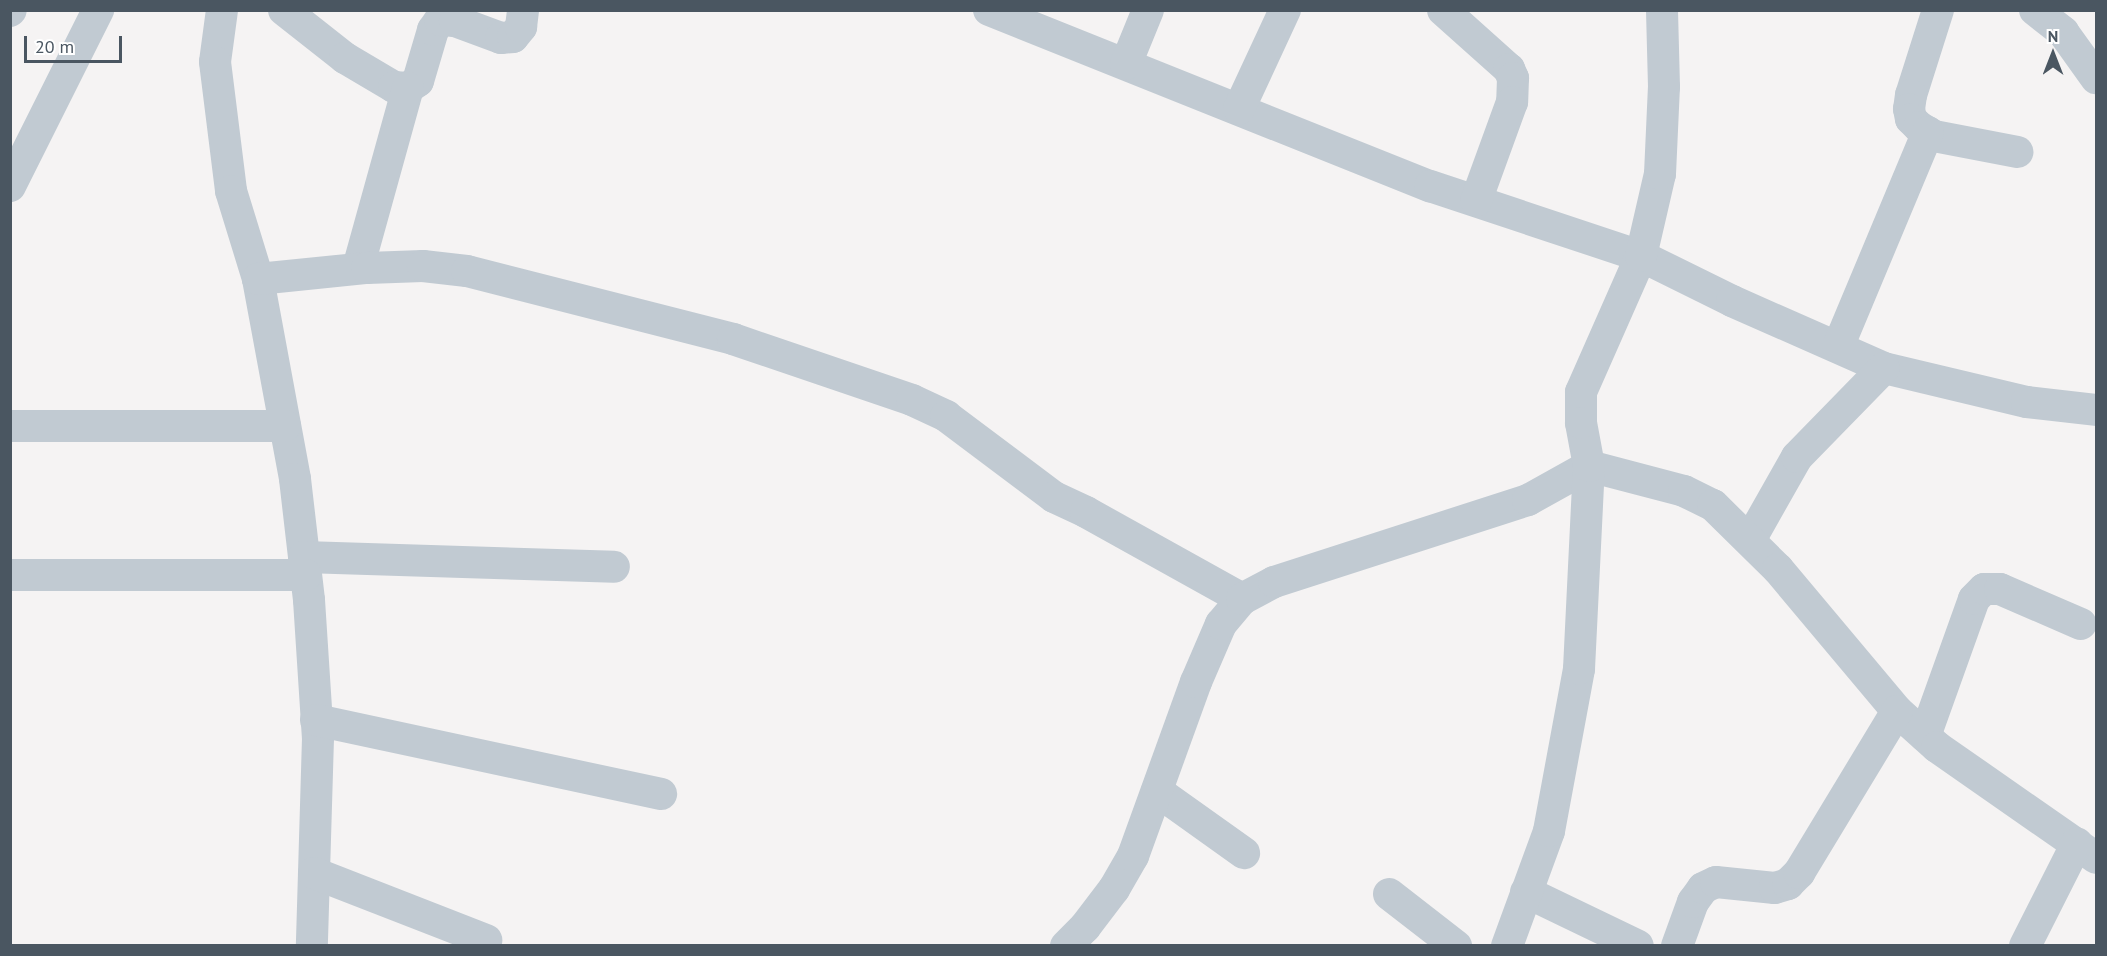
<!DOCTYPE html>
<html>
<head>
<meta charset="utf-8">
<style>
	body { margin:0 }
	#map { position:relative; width:2107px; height:956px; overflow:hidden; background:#f5f3f3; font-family:"PT Sans",sans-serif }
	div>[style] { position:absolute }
	.minor>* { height:32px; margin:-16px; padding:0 16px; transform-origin:16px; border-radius:16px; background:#c1cad2 }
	span { translate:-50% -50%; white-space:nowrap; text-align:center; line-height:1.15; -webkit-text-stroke:6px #fff; paint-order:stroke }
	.frame { position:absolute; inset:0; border:12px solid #4a5661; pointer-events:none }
	.north { position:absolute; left:2023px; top:24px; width:60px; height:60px; -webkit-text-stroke:4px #fff; paint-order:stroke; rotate:0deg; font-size:16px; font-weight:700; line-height:24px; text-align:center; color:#4a5661 }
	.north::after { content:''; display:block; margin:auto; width:21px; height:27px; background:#4a5661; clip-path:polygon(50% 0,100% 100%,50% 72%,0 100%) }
	.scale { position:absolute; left:24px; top:36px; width:98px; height:27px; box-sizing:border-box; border:3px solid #4a5661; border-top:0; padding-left:8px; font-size:18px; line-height:21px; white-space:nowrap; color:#4a5661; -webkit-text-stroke:4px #fff; paint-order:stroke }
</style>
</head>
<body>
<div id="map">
	<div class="minor">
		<i style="left:222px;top:10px;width:52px;rotate:97.7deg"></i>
		<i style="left:215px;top:62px;width:130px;rotate:82.9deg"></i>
		<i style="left:231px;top:191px;width:92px;rotate:72.9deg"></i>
		<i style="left:258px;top:279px;width:203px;rotate:79.5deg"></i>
		<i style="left:295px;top:479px;width:122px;rotate:83.4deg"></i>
		<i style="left:309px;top:600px;width:138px;rotate:86.3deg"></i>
		<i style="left:318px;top:738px;width:208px;rotate:91.7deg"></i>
		<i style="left:284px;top:10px;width:78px;rotate:38.2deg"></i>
		<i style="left:345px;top:58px;width:57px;rotate:30.6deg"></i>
		<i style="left:394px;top:87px;width:14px;rotate:4deg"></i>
		<i style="left:408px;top:88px;width:12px;rotate:-35deg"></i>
		<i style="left:418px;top:81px;width:53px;rotate:-73.6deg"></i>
		<i style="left:433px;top:30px;width:12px;rotate:-55deg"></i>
		<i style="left:440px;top:20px;width:15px;rotate:4deg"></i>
		<i style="left:455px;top:21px;width:49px;rotate:20.3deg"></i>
		<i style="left:501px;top:38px;width:12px;rotate:-5deg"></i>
		<i style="left:513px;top:37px;width:13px;rotate:-51deg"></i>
		<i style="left:521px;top:27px;width:17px;rotate:-83deg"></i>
		<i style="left:989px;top:10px;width:475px;rotate:21.8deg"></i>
		<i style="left:1430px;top:186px;width:222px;rotate:18.4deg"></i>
		<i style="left:1641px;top:256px;width:102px;rotate:26.3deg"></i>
		<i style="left:1732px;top:301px;width:166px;rotate:23.8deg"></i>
		<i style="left:1884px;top:368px;width:147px;rotate:13.4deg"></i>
		<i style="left:2027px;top:402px;width:69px;rotate:6.6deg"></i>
		<i style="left:1443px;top:10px;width:89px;rotate:41.8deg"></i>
		<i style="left:1509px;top:69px;width:10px;rotate:66deg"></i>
		<i style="left:1513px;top:78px;width:24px;rotate:92deg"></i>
		<i style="left:1512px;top:102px;width:105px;rotate:110deg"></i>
		<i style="left:1938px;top:10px;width:89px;rotate:107.6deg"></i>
		<i style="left:1911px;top:95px;width:14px;rotate:98deg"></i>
		<i style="left:1909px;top:109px;width:10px;rotate:79deg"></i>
		<i style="left:1911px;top:119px;width:11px;rotate:45deg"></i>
		<i style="left:1919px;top:127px;width:17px;rotate:31deg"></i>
		<i style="left:1934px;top:136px;width:85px;rotate:10.9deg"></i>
		<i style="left:2035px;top:10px;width:36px;rotate:38deg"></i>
		<i style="left:2063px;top:32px;width:57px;rotate:54.3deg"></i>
		<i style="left:10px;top:11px;width:1px;rotate:-45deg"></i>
		<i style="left:1126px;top:64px;width:58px;rotate:-67.8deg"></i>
		<i style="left:1239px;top:109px;width:109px;rotate:-65.1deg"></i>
		<i style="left:10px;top:186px;width:197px;rotate:-63.4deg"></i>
		<i style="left:358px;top:268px;width:187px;rotate:-74.5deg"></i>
		<i style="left:258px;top:279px;width:110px;rotate:-5.8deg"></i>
		<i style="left:367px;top:268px;width:56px;rotate:-2deg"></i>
		<i style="left:423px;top:266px;width:44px;rotate:6.5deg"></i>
		<i style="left:467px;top:271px;width:275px;rotate:14.3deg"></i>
		<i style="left:733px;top:339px;width:189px;rotate:18.8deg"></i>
		<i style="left:912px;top:400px;width:38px;rotate:25deg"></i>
		<i style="left:946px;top:416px;width:135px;rotate:36.9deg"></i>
		<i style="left:1054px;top:497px;width:35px;rotate:25deg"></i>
		<i style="left:1086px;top:512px;width:179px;rotate:29.1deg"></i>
		<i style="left:1838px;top:347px;width:233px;rotate:-67.3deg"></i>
		<i style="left:10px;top:426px;width:275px"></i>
		<i style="left:1750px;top:540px;width:95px;rotate:-60.5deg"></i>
		<i style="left:1797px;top:457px;width:124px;rotate:-45.7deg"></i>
		<i style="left:304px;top:557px;width:310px;rotate:1.8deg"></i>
		<i style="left:10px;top:575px;width:296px"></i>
		<i style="left:316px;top:720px;width:353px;rotate:12.1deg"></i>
		<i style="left:1925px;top:736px;width:145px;rotate:-70.3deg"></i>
		<i style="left:1974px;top:599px;width:14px;rotate:-45deg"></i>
		<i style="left:1984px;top:589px;width:16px"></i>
		<i style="left:2000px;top:589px;width:88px;rotate:23.4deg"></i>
		<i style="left:1157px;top:791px;width:107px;rotate:35.5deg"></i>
		<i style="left:314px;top:873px;width:185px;rotate:21.3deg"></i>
		<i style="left:1526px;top:892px;width:124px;rotate:25.7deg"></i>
		<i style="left:1389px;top:894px;width:85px;rotate:37.8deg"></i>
		<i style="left:1066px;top:946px;width:27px;rotate:-45deg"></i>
		<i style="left:1085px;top:927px;width:48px;rotate:-52.7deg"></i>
		<i style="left:1114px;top:889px;width:38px;rotate:-60deg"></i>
		<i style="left:1133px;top:856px;width:185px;rotate:-70.1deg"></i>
		<i style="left:1196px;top:682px;width:63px;rotate:-66.7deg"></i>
		<i style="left:1221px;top:624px;width:33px;rotate:-50deg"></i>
		<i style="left:1242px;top:599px;width:36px;rotate:-28deg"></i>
		<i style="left:1274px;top:582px;width:267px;rotate:-17.9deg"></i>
		<i style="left:1528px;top:500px;width:70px;rotate:-29.1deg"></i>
		<i style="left:1589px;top:466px;width:98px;rotate:14.7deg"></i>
		<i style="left:1684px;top:491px;width:32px;rotate:26deg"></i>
		<i style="left:1713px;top:505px;width:91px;rotate:44.6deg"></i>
		<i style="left:1778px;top:569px;width:185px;rotate:50deg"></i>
		<i style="left:1897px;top:711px;width:54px;rotate:42deg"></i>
		<i style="left:1937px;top:747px;width:194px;rotate:34.9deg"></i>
		<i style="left:1507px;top:946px;width:122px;rotate:-69.9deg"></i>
		<i style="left:1549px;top:831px;width:165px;rotate:-79.5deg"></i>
		<i style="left:1579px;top:669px;width:203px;rotate:-87.2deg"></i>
		<i style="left:1589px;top:466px;width:44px;rotate:-100.5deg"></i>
		<i style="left:1581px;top:423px;width:31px;rotate:-90deg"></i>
		<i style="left:1581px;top:392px;width:149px;rotate:-66.2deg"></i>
		<i style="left:1641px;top:256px;width:84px;rotate:-77deg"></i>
		<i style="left:1660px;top:174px;width:87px;rotate:-87.4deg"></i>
		<i style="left:1664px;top:87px;width:77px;rotate:-91.5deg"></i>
		<i style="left:1677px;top:946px;width:47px;rotate:-70deg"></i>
		<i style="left:1693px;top:902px;width:17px;rotate:-54deg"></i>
		<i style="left:1703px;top:888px;width:14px;rotate:-25deg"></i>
		<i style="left:1716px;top:882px;width:59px;rotate:5.8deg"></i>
		<i style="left:1775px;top:888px;width:14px;rotate:-17deg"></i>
		<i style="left:1788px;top:884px;width:16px;rotate:-45deg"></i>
		<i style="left:1799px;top:873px;width:189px;rotate:-58.8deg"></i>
		<i style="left:2025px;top:946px;width:115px;rotate:-63.2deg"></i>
	</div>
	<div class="frame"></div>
	<div class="north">N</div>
	<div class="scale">20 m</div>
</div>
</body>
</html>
